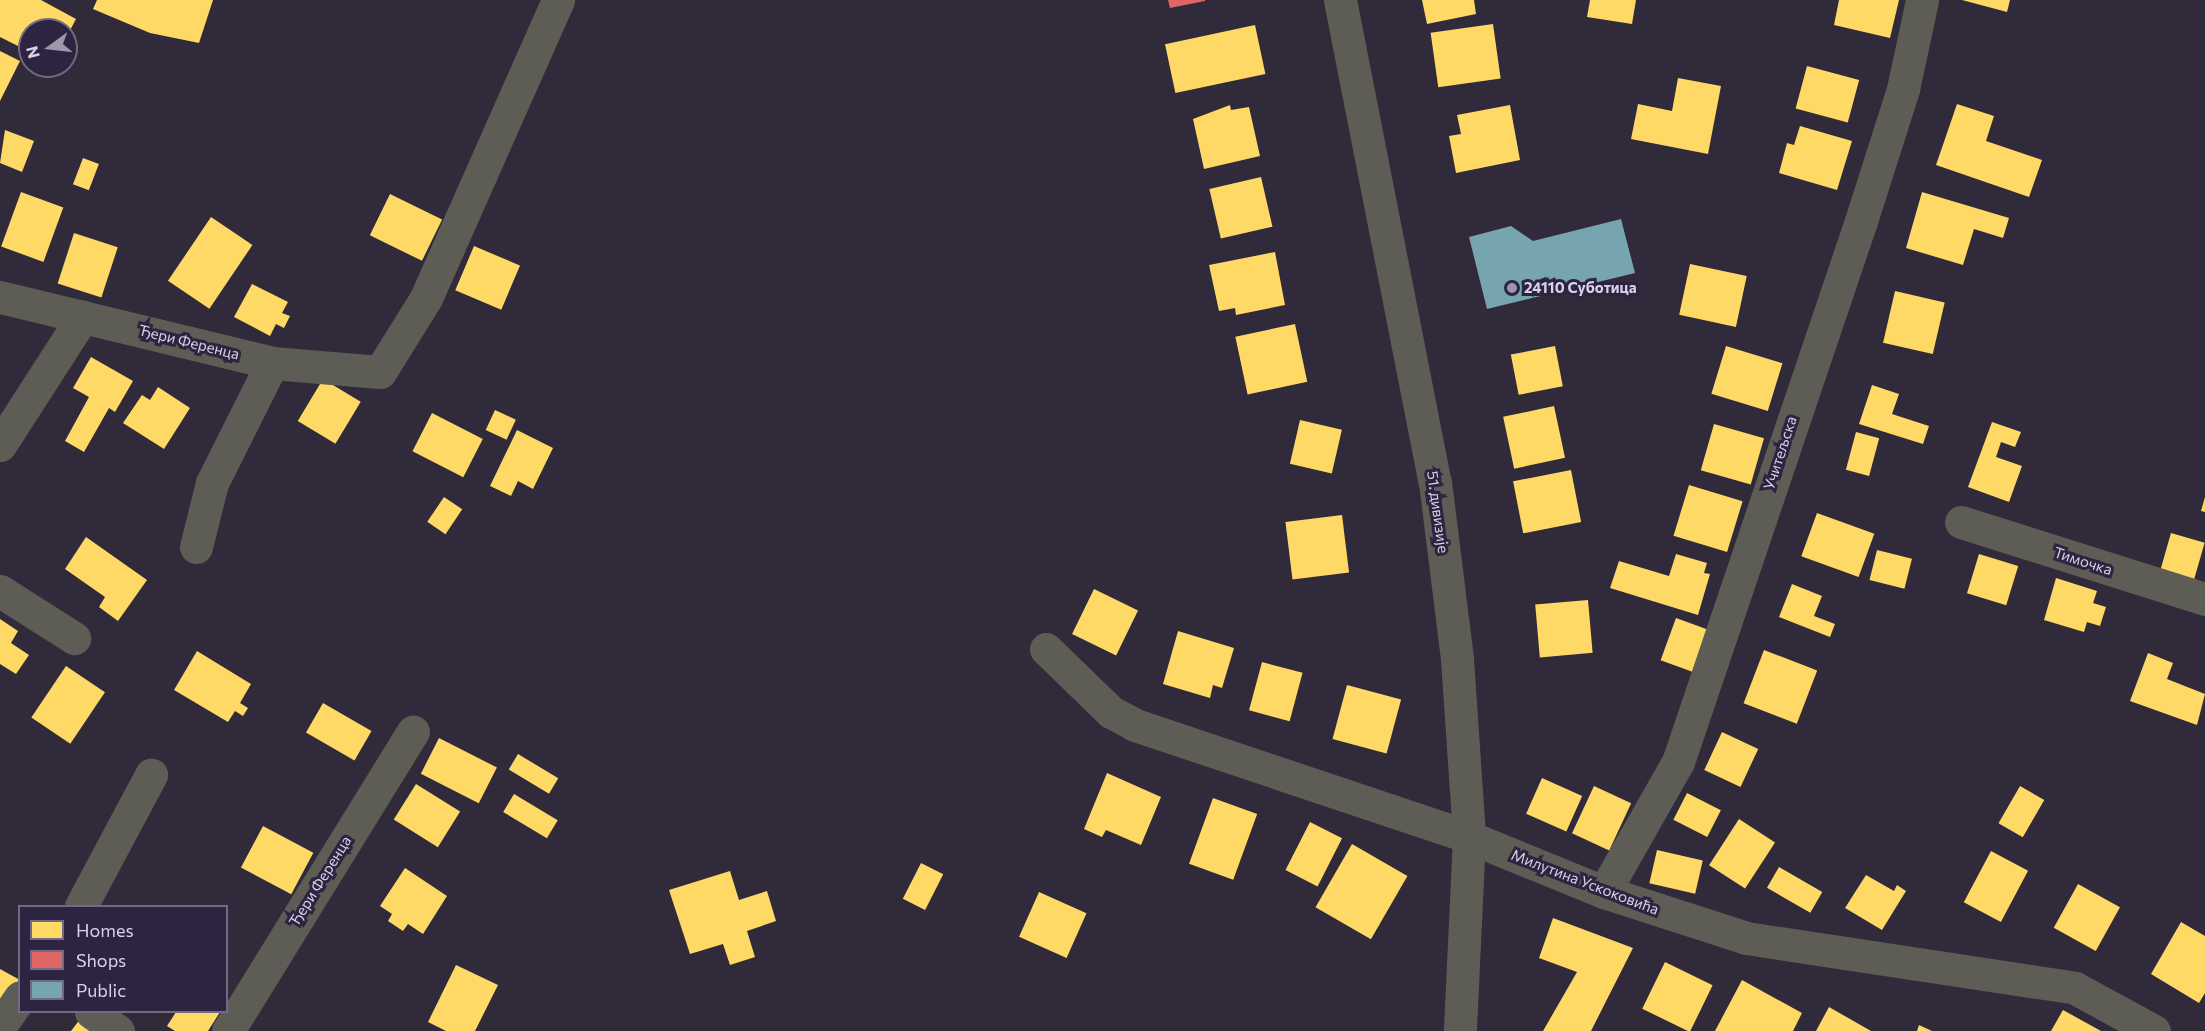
<!DOCTYPE html>
<html>
<head>
<meta charset="utf-8">
<style>
	body { margin:0 }
	#map { position:relative; width:2205px; height:1031px; overflow:hidden; background:#302a3b; font-family:Commissioner,sans-serif }
	div>[style] { position:absolute }
	.homes>* { inset:0; background:#ffd966; transform-origin:0 0 }
	.shops>* { inset:0; background:#e06666 }
	.public>* { inset:0; background:#76a5af }
	.minor>* { height:33px; margin:-16.5px; padding:0 16.5px; transform-origin:16.5px; border-radius:16.5px; background:#5d5d55 }
	.dots>* { width:16px; height:16px; translate:-50% -50%; box-sizing:border-box; border:3px solid #2d2441; border-radius:50% }
	span { translate:-50% -50%; white-space:nowrap; text-align:center; line-height:1.15; -webkit-text-stroke:6px #2d2441; paint-order:stroke }
	.poi-label { font-size:15px; color:#d7d2e5; font-weight:700 }
	.left { translate:0 -50%; text-align:left }
	.street-label { font-size:15px; color:#d7d2e5 }
	.legend { position:absolute; left:18px; top:905px; width:210px; height:108px; box-sizing:border-box; background:#2d2441; border:2px solid #716a83; margin:0; padding:8px 10px; list-style:none; font-size:18px; color:#d7d2e5 }
	.legend li { display:flex; align-items:center; gap:12px; height:30px }
	.legend b { width:30px; border:2px solid #716a83 }
	.north { position:absolute; left:18px; top:18px; width:60px; height:60px; box-sizing:border-box; background:#2d2441; border:2px solid #716a83; border-radius:50%; rotate:255deg; font-size:16px; font-weight:700; line-height:24px; text-align:center; color:#d7d2e5 }
	.north::after { content:''; display:block; margin:auto; width:21px; height:27px; background:#9d97aa; clip-path:polygon(50% 0,100% 100%,50% 72%,0 100%) }
</style>
</head>
<body>
<div id="map">
	<div class="homes">
		<i style="clip-path:polygon(0 0,41px 0,76px 19px,66px 38px,66px 30px,30px 30px,30px 52px,0 37px)"></i>
		<i style="clip-path:polygon(97px 0,213px 0,199px 43px,150px 33px,93px 9px)"></i>
		<i style="clip-path:polygon(1422px 0,1474px 0,1476px 14px,1427px 24px)"></i>
		<i style="clip-path:polygon(1590px 0,1636px 0,1632px 24px,1587px 17px)"></i>
		<i style="clip-path:polygon(1839px 0,1899px 0,1890px 38px,1834px 25px)"></i>
		<i style="clip-path:polygon(1962px 0,2010px 0,2007px 12px)"></i>
		<i style="left:1493px;top:24px;width:55px;height:63px;rotate:82deg"></i>
		<i style="left:1255px;top:25px;width:50px;height:92px;rotate:78deg"></i>
		<i style="clip-path:polygon(0 51px,20px 61px,0 101px)"></i>
		<i style="left:1807px;top:66px;width:54px;height:44px;rotate:15deg"></i>
		<i style="clip-path:polygon(1678px 78px,1721px 86px,1708px 154px,1631px 139px,1638px 104px,1672px 111px)"></i>
		<i style="clip-path:polygon(1957px 104px,1994px 116px,1986px 141px,2042px 160px,2029px 197px,1936px 165px)"></i>
		<i style="clip-path:polygon(1230px 105px,1231px 110px,1249px 107px,1260px 156px,1204px 169px,1193px 119px)"></i>
		<i style="clip-path:polygon(1510px 105px,1520px 160px,1456px 173px,1449px 136px,1461px 134px,1457px 115px)"></i>
		<i style="clip-path:polygon(1800px 126px,1852px 141px,1837px 190px,1779px 173px,1787px 143px,1794px 145px)"></i>
		<i style="clip-path:polygon(5px 130px,34px 141px,22px 172px,0 163px)"></i>
		<i style="left:83px;top:158px;width:17px;height:28px;rotate:21deg"></i>
		<i style="left:1261px;top:177px;width:51px;height:53px;rotate:77deg"></i>
		<i style="left:21px;top:192px;width:45px;height:58px;rotate:20deg"></i>
		<i style="clip-path:polygon(1922px 192px,2009px 218px,2003px 238px,1974px 229px,1963px 265px,1906px 248px)"></i>
		<i style="left:390px;top:194px;width:58px;height:46px;rotate:26deg"></i>
		<i style="left:211px;top:217px;width:50px;height:77px;rotate:34deg"></i>
		<i style="left:74px;top:233px;width:46px;height:53px;rotate:18deg"></i>
		<i style="left:474px;top:246px;width:50px;height:48px;rotate:23deg"></i>
		<i style="clip-path:polygon(1275px 252px,1285px 305px,1236px 315px,1235px 308px,1219px 311px,1209px 265px)"></i>
		<i style="left:1690px;top:264px;width:58px;height:52px;rotate:12deg"></i>
		<i style="clip-path:polygon(252px 284px,288px 302px,282px 313px,290px 316px,284px 328px,276px 324px,270px 336px,234px 317px)"></i>
		<i style="left:1895px;top:291px;width:51px;height:53px;rotate:13deg"></i>
		<i style="left:1295px;top:324px;width:59px;height:61px;rotate:78deg"></i>
		<i style="left:1555px;top:346px;width:41px;height:45px;rotate:79deg"></i>
		<i style="left:1726px;top:346px;width:59px;height:50px;rotate:17deg"></i>
		<i style="clip-path:polygon(91px 357px,133px 381px,115px 412px,109px 408px,84px 452px,65px 441px,89px 397px,73px 388px)"></i>
		<i style="left:323px;top:379px;width:44px;height:49px;rotate:31deg"></i>
		<i style="clip-path:polygon(1872px 385px,1899px 394px,1892px 414px,1929px 426px,1923px 444px,1859px 424px)"></i>
		<i style="clip-path:polygon(158px 387px,190px 408px,164px 449px,123px 423px,142px 395px,150px 400px)"></i>
		<i style="left:1554px;top:406px;width:53px;height:52px;rotate:78deg"></i>
		<i style="left:495px;top:410px;width:23px;height:22px;rotate:25deg"></i>
		<i style="left:432px;top:413px;width:57px;height:43px;rotate:27deg"></i>
		<i style="left:1300px;top:420px;width:43px;height:45px;rotate:13deg"></i>
		<i style="clip-path:polygon(1992px 422px,2021px 432px,2015px 447px,2001px 442px,1996px 457px,2022px 466px,2009px 502px,1968px 487px)"></i>
		<i style="left:1714px;top:424px;width:52px;height:48px;rotate:16deg"></i>
		<i style="clip-path:polygon(517px 430px,553px 448px,533px 489px,518px 481px,511px 496px,490px 486px)"></i>
		<i style="left:1856px;top:432px;width:24px;height:39px;rotate:15deg"></i>
		<i style="left:1571px;top:470px;width:53px;height:59px;rotate:79deg"></i>
		<i style="left:1689px;top:485px;width:56px;height:53px;rotate:17deg"></i>
		<i style="left:444px;top:497px;width:22px;height:30px;rotate:34deg"></i>
		<i style="clip-path:polygon(2205px 497px,2205px 512px,2201px 511px)"></i>
		<i style="left:1817px;top:513px;width:61px;height:46px;rotate:20deg"></i>
		<i style="left:1342px;top:515px;width:58px;height:57px;rotate:83deg"></i>
		<i style="left:2171px;top:533px;width:35px;height:41px;rotate:16deg"></i>
		<i style="clip-path:polygon(86px 537px,147px 580px,118px 621px,99px 607px,105px 597px,65px 569px)"></i>
		<i style="left:1877px;top:550px;width:36px;height:31px;rotate:14deg"></i>
		<i style="clip-path:polygon(1676px 554px,1707px 563px,1704px 573px,1710px 574px,1698px 615px,1610px 588px,1619px 561px,1669px 576px)"></i>
		<i style="left:1979px;top:554px;width:41px;height:41px;rotate:17deg"></i>
		<i style="clip-path:polygon(2056px 578px,2097px 591px,2093px 603px,2106px 607px,2100px 626px,2087px 622px,2084px 632px,2044px 620px)"></i>
		<i style="clip-path:polygon(1792px 584px,1822px 596px,1814px 616px,1835px 624px,1830px 637px,1779px 617px)"></i>
		<i style="left:1094px;top:589px;width:49px;height:50px;rotate:26deg"></i>
		<i style="left:1588px;top:600px;width:53px;height:53px;rotate:85deg"></i>
		<i style="left:1676px;top:618px;width:41px;height:45px;rotate:20deg"></i>
		<i style="clip-path:polygon(0 619px,18px 631px,11px 643px,29px 655px,16px 674px,0 664px)"></i>
		<i style="clip-path:polygon(1178px 631px,1234px 648px,1222px 688px,1213px 685px,1210px 698px,1163px 684px)"></i>
		<i style="left:1764px;top:650px;width:57px;height:57px;rotate:21deg"></i>
		<i style="clip-path:polygon(197px 651px,251px 684px,240px 703px,248px 708px,243px 716px,235px 711px,228px 722px,174px 690px)"></i>
		<i style="clip-path:polygon(2148px 653px,2173px 663px,2167px 679px,2205px 694px,2197px 725px,2130px 701px)"></i>
		<i style="left:1262px;top:662px;width:42px;height:50px;rotate:15deg"></i>
		<i style="left:66px;top:666px;width:47px;height:62px;rotate:34deg"></i>
		<i style="left:1347px;top:685px;width:56px;height:56px;rotate:15deg"></i>
		<i style="left:323px;top:703px;width:56px;height:34px;rotate:30deg"></i>
		<i style="left:1722px;top:732px;width:40px;height:42px;rotate:25deg"></i>
		<i style="left:439px;top:738px;width:65px;height:40px;rotate:27deg"></i>
		<i style="left:518px;top:754px;width:47px;height:18px;rotate:31deg"></i>
		<i style="clip-path:polygon(1107px 773px,1161px 797px,1141px 845px,1106px 830px,1102px 837px,1084px 829px)"></i>
		<i style="left:1542px;top:778px;width:44px;height:39px;rotate:24deg"></i>
		<i style="left:416px;top:784px;width:52px;height:42px;rotate:32deg"></i>
		<i style="left:1594px;top:786px;width:41px;height:52px;rotate:25deg"></i>
		<i style="left:2020px;top:786px;width:28px;height:43px;rotate:30deg"></i>
		<i style="left:1687px;top:793px;width:38px;height:30px;rotate:27deg"></i>
		<i style="left:514px;top:794px;width:51px;height:21px;rotate:31deg"></i>
		<i style="left:1213px;top:798px;width:47px;height:70px;rotate:20deg"></i>
		<i style="left:1739px;top:819px;width:43px;height:55px;rotate:33deg"></i>
		<i style="left:1310px;top:822px;width:36px;height:54px;rotate:27deg"></i>
		<i style="left:263px;top:826px;width:57px;height:47px;rotate:28deg"></i>
		<i style="left:1352px;top:844px;width:64px;height:73px;rotate:30deg"></i>
		<i style="left:1657px;top:850px;width:47px;height:34px;rotate:13deg"></i>
		<i style="left:1991px;top:851px;width:42px;height:58px;rotate:28deg"></i>
		<i style="left:921px;top:863px;width:25px;height:40px;rotate:27deg"></i>
		<i style="left:1779px;top:867px;width:50px;height:24px;rotate:30deg"></i>
		<i style="clip-path:polygon(405px 868px,447px 896px,423px 934px,408px 924px,403px 931px,388px 921px,392px 914px,380px 906px)"></i>
		<i style="clip-path:polygon(730px 871px,739px 900px,767px 891px,776px 921px,747px 931px,755px 957px,730px 965px,723px 944px,690px 954px,669px 890px)"></i>
		<i style="clip-path:polygon(1866px 875px,1894px 891px,1897px 885px,1906px 891px,1882px 930px,1845px 908px)"></i>
		<i style="left:2078px;top:884px;width:48px;height:50px;rotate:29deg"></i>
		<i style="left:1039px;top:892px;width:52px;height:49px;rotate:24deg"></i>
		<i style="clip-path:polygon(1553px 918px,1633px 948px,1591px 1031px,1543px 1031px,1577px 972px,1539px 958px)"></i>
		<i style="clip-path:polygon(2181px 922px,2205px 936px,2205px 993px,2199px 1003px,2151px 974px)"></i>
		<i style="left:1665px;top:962px;width:53px;height:52px;rotate:26deg"></i>
		<i style="clip-path:polygon(456px 965px,498px 985px,475px 1031px,446px 1031px,428px 1022px)"></i>
		<i style="clip-path:polygon(0 969px,20px 980px,20px 991px,0 1019px)"></i>
		<i style="clip-path:polygon(1742px 980px,1802px 1013px,1793px 1031px,1715px 1031px)"></i>
		<i style="clip-path:polygon(1829px 1007px,1871px 1031px,1816px 1031px)"></i>
		<i style="clip-path:polygon(2063px 1010px,2101px 1031px,2051px 1031px)"></i>
		<i style="clip-path:polygon(176px 1012px,220px 1012px,208px 1031px,175px 1031px,167px 1026px)"></i>
		<i style="clip-path:polygon(81px 1018px,99px 1031px,71px 1031px)"></i>
		<i style="clip-path:polygon(1919px 1025px,1932px 1031px,1917px 1031px)"></i>
	</div>
	<div class="shops">
		<i style="clip-path:polygon(1168px 0,1205px 0,1205px 1px,1170px 8px)"></i>
	</div>
	<div class="public">
		<i style="clip-path:polygon(1621px 219px,1635px 273px,1487px 309px,1469px 237px,1511px 226px,1533px 241px)"></i>
	</div>
	<div class="minor">
		<i style="left:1340px;top:0;width:491px;rotate:78.9deg"></i>
		<i style="left:1435px;top:482px;width:178px;rotate:82.9deg"></i>
		<i style="left:1457px;top:659px;width:178px;rotate:86.1deg"></i>
		<i style="left:1469px;top:837px;width:194px;rotate:92.7deg"></i>
		<i style="left:0;top:297px;width:280px;rotate:13.6deg"></i>
		<i style="left:272px;top:363px;width:108px;rotate:4.8deg"></i>
		<i style="left:380px;top:372px;width:87px;rotate:-58.1deg"></i>
		<i style="left:426px;top:298px;width:326px;rotate:-66.1deg"></i>
		<i style="left:0;top:445px;width:153px;rotate:-57.2deg"></i>
		<i style="left:1961px;top:522px;width:256px;rotate:17.5deg"></i>
		<i style="left:196px;top:547px;width:66px;rotate:-76deg"></i>
		<i style="left:212px;top:483px;width:134px;rotate:-63.4deg"></i>
		<i style="left:0;top:591px;width:88px;rotate:32.4deg"></i>
		<i style="left:1046px;top:649px;width:91px;rotate:44.1deg"></i>
		<i style="left:1111px;top:712px;width:27px;rotate:28deg"></i>
		<i style="left:1135px;top:725px;width:352px;rotate:18.5deg"></i>
		<i style="left:1469px;top:837px;width:146px;rotate:22.2deg"></i>
		<i style="left:1604px;top:892px;width:149px;rotate:17.9deg"></i>
		<i style="left:1746px;top:938px;width:333px;rotate:8.6deg"></i>
		<i style="left:2075px;top:988px;width:90px;rotate:28.6deg"></i>
		<i style="left:1604px;top:892px;width:150px;rotate:-60.4deg"></i>
		<i style="left:1678px;top:762px;width:571px;rotate:-71.31deg"></i>
		<i style="left:1861px;top:221px;width:139px;rotate:-72.3deg"></i>
		<i style="left:1903px;top:89px;width:91px;rotate:-77.9deg"></i>
		<i style="left:81px;top:906px;width:149px;rotate:-61.9deg"></i>
		<i style="left:91px;top:1012px;width:33px;rotate:35deg"></i>
		<i style="left:0;top:1026px;width:35px;rotate:-55deg"></i>
		<i style="left:228px;top:1031px;width:352px;rotate:-58.3deg"></i>
	</div>
	<div class="dots">
		<i style="left:1512px;top:288px;background:#9d97aa"></i>
	</div>
	<div class="poi-label">
		<span class="left" style="left:1524px;top:288px">24110 Суботица</span>
	</div>
	<div class="street-label">
		<span style="left:189px;top:342px;rotate:14deg">Ђери Ференца</span>
		<span style="left:1780px;top:453px;rotate:-72deg">Учитељска</span>
		<span style="left:1438px;top:512px;rotate:82deg">51. дивизије</span>
		<span style="left:2083px;top:561px;rotate:18deg">Тимочка</span>
		<span style="left:320px;top:881px;rotate:-58deg">Ђери Ференца</span>
		<span style="left:1585px;top:882px;rotate:21deg">Милутина Ускоковића</span>
	</div>
	<ul class="legend">
	<li><b style="height:16px;background:#ffd966"></b>Homes</li>
	<li><b style="height:16px;background:#e06666"></b>Shops</li>
	<li><b style="height:16px;background:#76a5af"></b>Public</li>
	</ul>
	<div class="north">N</div>
</div>
</body>
</html>
